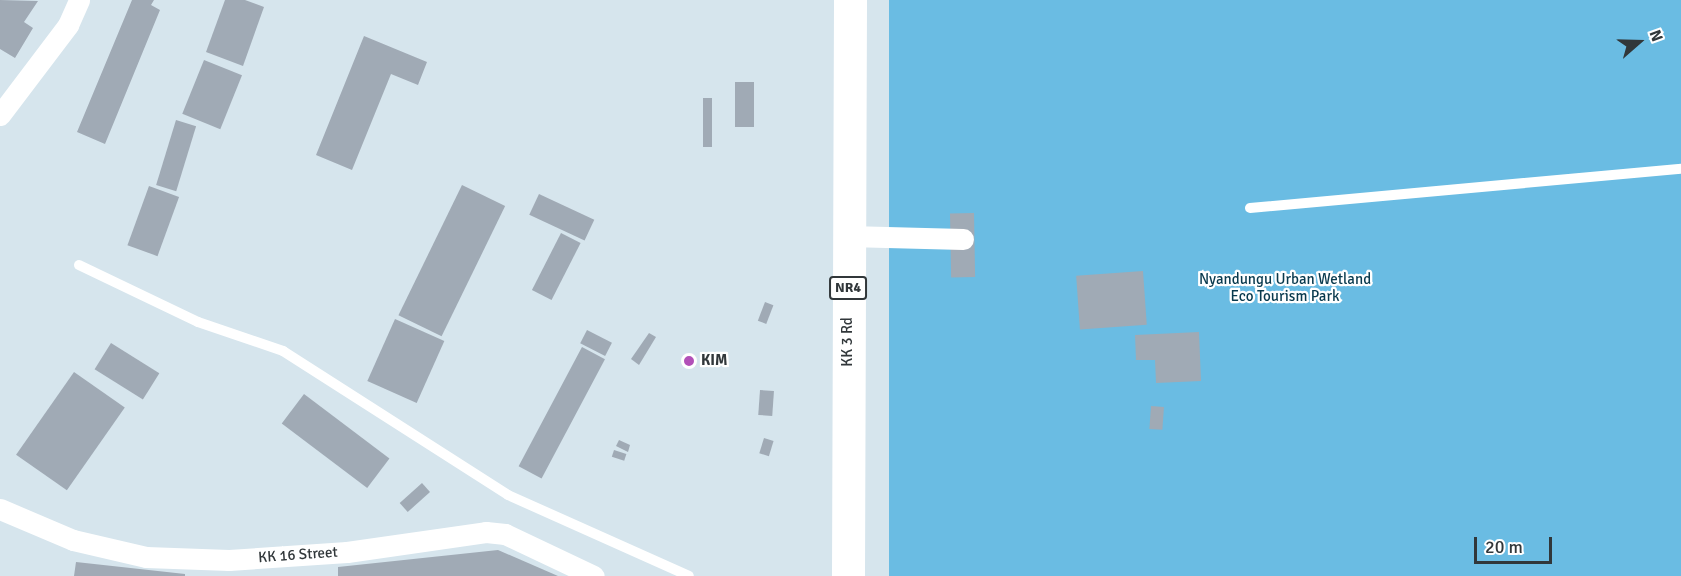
<!DOCTYPE html>
<html>
<head>
<meta charset="utf-8">
<style>
	body { margin:0 }
	#map { position:relative; width:1681px; height:576px; overflow:hidden; background:#d6e5ed; font-family:Signika,sans-serif }
	div>[style] { position:absolute }
	.green>* { inset:0; background:#6abce3; transform-origin:0 0 }
	.building>* { inset:0; background:#a0aab5; transform-origin:0 0 }
	.lane>* { height:10px; margin:-5px; padding:0 5px; transform-origin:5px; border-radius:5px; background:#fff }
	.street>* { height:21px; margin:-10.5px; padding:0 10.5px; transform-origin:10.5px; border-radius:10.5px; background:#fff }
	.highway>* { height:33px; margin:-16.5px; padding:0 16.5px; transform-origin:16.5px; border-radius:16.5px; background:#fff }
	.dots>* { width:16px; height:16px; translate:-50% -50%; box-sizing:border-box; border:3px solid #fff; border-radius:50% }
	span { translate:-50% -50%; white-space:nowrap; text-align:center; line-height:1.15; -webkit-text-stroke:4.5px #fff; paint-order:stroke }
	.shield-label span { padding:2px 4px; background:#fff; border:2px solid; border-radius:4px; -webkit-text-stroke-width:0 }
	.shield-label { font-size:14px; color:#31373a; font-weight:700 }
	.park-label { font-size:15px; color:#093a4e }
	.street-label { font-size:15px; color:#31373a }
	.poi-label { font-size:15px; color:#31373a; font-weight:700 }
	.left { translate:0 -50%; text-align:left }
	.north { position:absolute; left:1609px; top:12px; width:60px; height:60px; -webkit-text-stroke:4px #fff; paint-order:stroke; rotate:70deg; font-size:16px; font-weight:700; line-height:24px; text-align:center; color:#31373a }
	.north::after { content:''; display:block; margin:auto; width:21px; height:27px; background:#31373a; clip-path:polygon(50% 0,100% 100%,50% 72%,0 100%) }
	.scale { position:absolute; left:1474px; top:537px; width:78px; height:27px; box-sizing:border-box; border:3px solid #31373a; border-top:0; padding-left:8px; font-size:18px; line-height:21px; white-space:nowrap; color:#31373a; -webkit-text-stroke:4px #fff; paint-order:stroke }
</style>
</head>
<body>
<div id="map">
	<div class="green">
		<i style="left:889px;top:0;width:792px;height:576px"></i>
	</div>
	<div class="building">
		<i style="clip-path:polygon(0 0,38px 1px,24px 22px,33px 28px,15px 58px,0 49px)"></i>
		<i style="clip-path:polygon(132px 0,154px 0,151px 5px,160px 10px,105px 144px,77px 132px)"></i>
		<i style="clip-path:polygon(225px 0,245px 0,264px 7px,243px 66px,206px 52px)"></i>
		<i style="clip-path:polygon(364px 36px,427px 62px,418px 85px,391px 74px,352px 170px,316px 155px)"></i>
		<i style="left:204px;top:60px;width:41px;height:58px;rotate:22deg"></i>
		<i style="left:735px;top:82px;width:19px;height:45px"></i>
		<i style="left:703px;top:98px;width:9px;height:49px"></i>
		<i style="left:176px;top:120px;width:21px;height:68px;rotate:17deg"></i>
		<i style="left:462px;top:185px;width:48px;height:145px;rotate:26deg"></i>
		<i style="left:149px;top:186px;width:32px;height:63px;rotate:20deg"></i>
		<i style="left:539px;top:194px;width:61px;height:23px;rotate:25deg"></i>
		<i style="left:974px;top:213px;width:64px;height:24px;rotate:89deg"></i>
		<i style="left:561px;top:233px;width:22px;height:64px;rotate:27deg"></i>
		<i style="left:1143px;top:271px;width:54px;height:67px;rotate:86deg"></i>
		<i style="left:765px;top:302px;width:9px;height:20px;rotate:21deg"></i>
		<i style="left:395px;top:319px;width:54px;height:68px;rotate:24deg"></i>
		<i style="left:587px;top:330px;width:28px;height:15px;rotate:27deg"></i>
		<i style="clip-path:polygon(1199px 332px,1201px 381px,1156px 383px,1155px 360px,1136px 360px,1135px 335px)"></i>
		<i style="clip-path:polygon(649px 333px,656px 337px,639px 365px,631px 359px)"></i>
		<i style="left:111px;top:343px;width:57px;height:31px;rotate:32deg"></i>
		<i style="left:582px;top:347px;width:26px;height:135px;rotate:28deg"></i>
		<i style="left:74px;top:372px;width:62px;height:101px;rotate:35deg"></i>
		<i style="left:760px;top:390px;width:14px;height:25px;rotate:4deg"></i>
		<i style="left:304px;top:394px;width:107px;height:37px;rotate:37deg"></i>
		<i style="left:1151px;top:406px;width:13px;height:23px;rotate:4deg"></i>
		<i style="left:764px;top:438px;width:10px;height:16px;rotate:17deg"></i>
		<i style="clip-path:polygon(619px 440px,630px 445px,628px 452px,616px 446px)"></i>
		<i style="left:614px;top:450px;width:13px;height:7px;rotate:18deg"></i>
		<i style="left:422px;top:483px;width:12px;height:30px;rotate:48deg"></i>
		<i style="clip-path:polygon(498px 550px,558px 576px,338px 576px,338px 567px)"></i>
		<i style="clip-path:polygon(76px 562px,185px 574px,185px 576px,74px 576px)"></i>
	</div>
	<div class="lane">
		<i style="left:1250px;top:208px;width:433px;rotate:-5.2deg"></i>
		<i style="left:79px;top:265px;width:132px;rotate:25.6deg"></i>
		<i style="left:198px;top:322px;width:90px;rotate:18.8deg"></i>
		<i style="left:283px;top:351px;width:267px;rotate:32.6deg"></i>
		<i style="left:508px;top:495px;width:198px;rotate:24.1deg"></i>
	</div>
	<div class="street">
		<i style="left:0;top:115px;width:113px;rotate:-52.9deg"></i>
		<i style="left:68px;top:25px;width:27px;rotate:-66deg"></i>
		<i style="left:848px;top:236px;width:115px;rotate:1.5deg"></i>
		<i style="left:0;top:509px;width:79px;rotate:23deg"></i>
		<i style="left:73px;top:540px;width:75px;rotate:13.1deg"></i>
		<i style="left:146px;top:557px;width:83px;rotate:2.1deg"></i>
		<i style="left:229px;top:560px;width:118px;rotate:-3.9deg"></i>
		<i style="left:347px;top:552px;width:140px;rotate:-8.2deg"></i>
		<i style="left:486px;top:532px;width:19px;rotate:6deg"></i>
		<i style="left:505px;top:534px;width:98px;rotate:25.3deg"></i>
	</div>
	<div class="highway">
		<i style="left:848px;top:576px;width:576px;rotate:-89.8deg"></i>
	</div>
	<div class="dots">
		<i style="left:689px;top:361px;background:#b250b8"></i>
	</div>
	<div class="shield-label">
		<span style="left:848px;top:288px">NR4</span>
	</div>
	<div class="park-label">
		<span style="left:1285px;top:288px">Nyandungu Urban Wetland<br>Eco Tourism Park</span>
	</div>
	<div class="street-label">
		<span style="left:848px;top:342px;rotate:-90deg">KK 3 Rd</span>
		<span style="left:298px;top:555px;rotate:-4deg">KK 16 Street</span>
	</div>
	<div class="poi-label">
		<span class="left" style="left:701px;top:361px">KIM</span>
	</div>
	<div class="north">N</div>
	<div class="scale">20 m</div>
</div>
</body>
</html>
